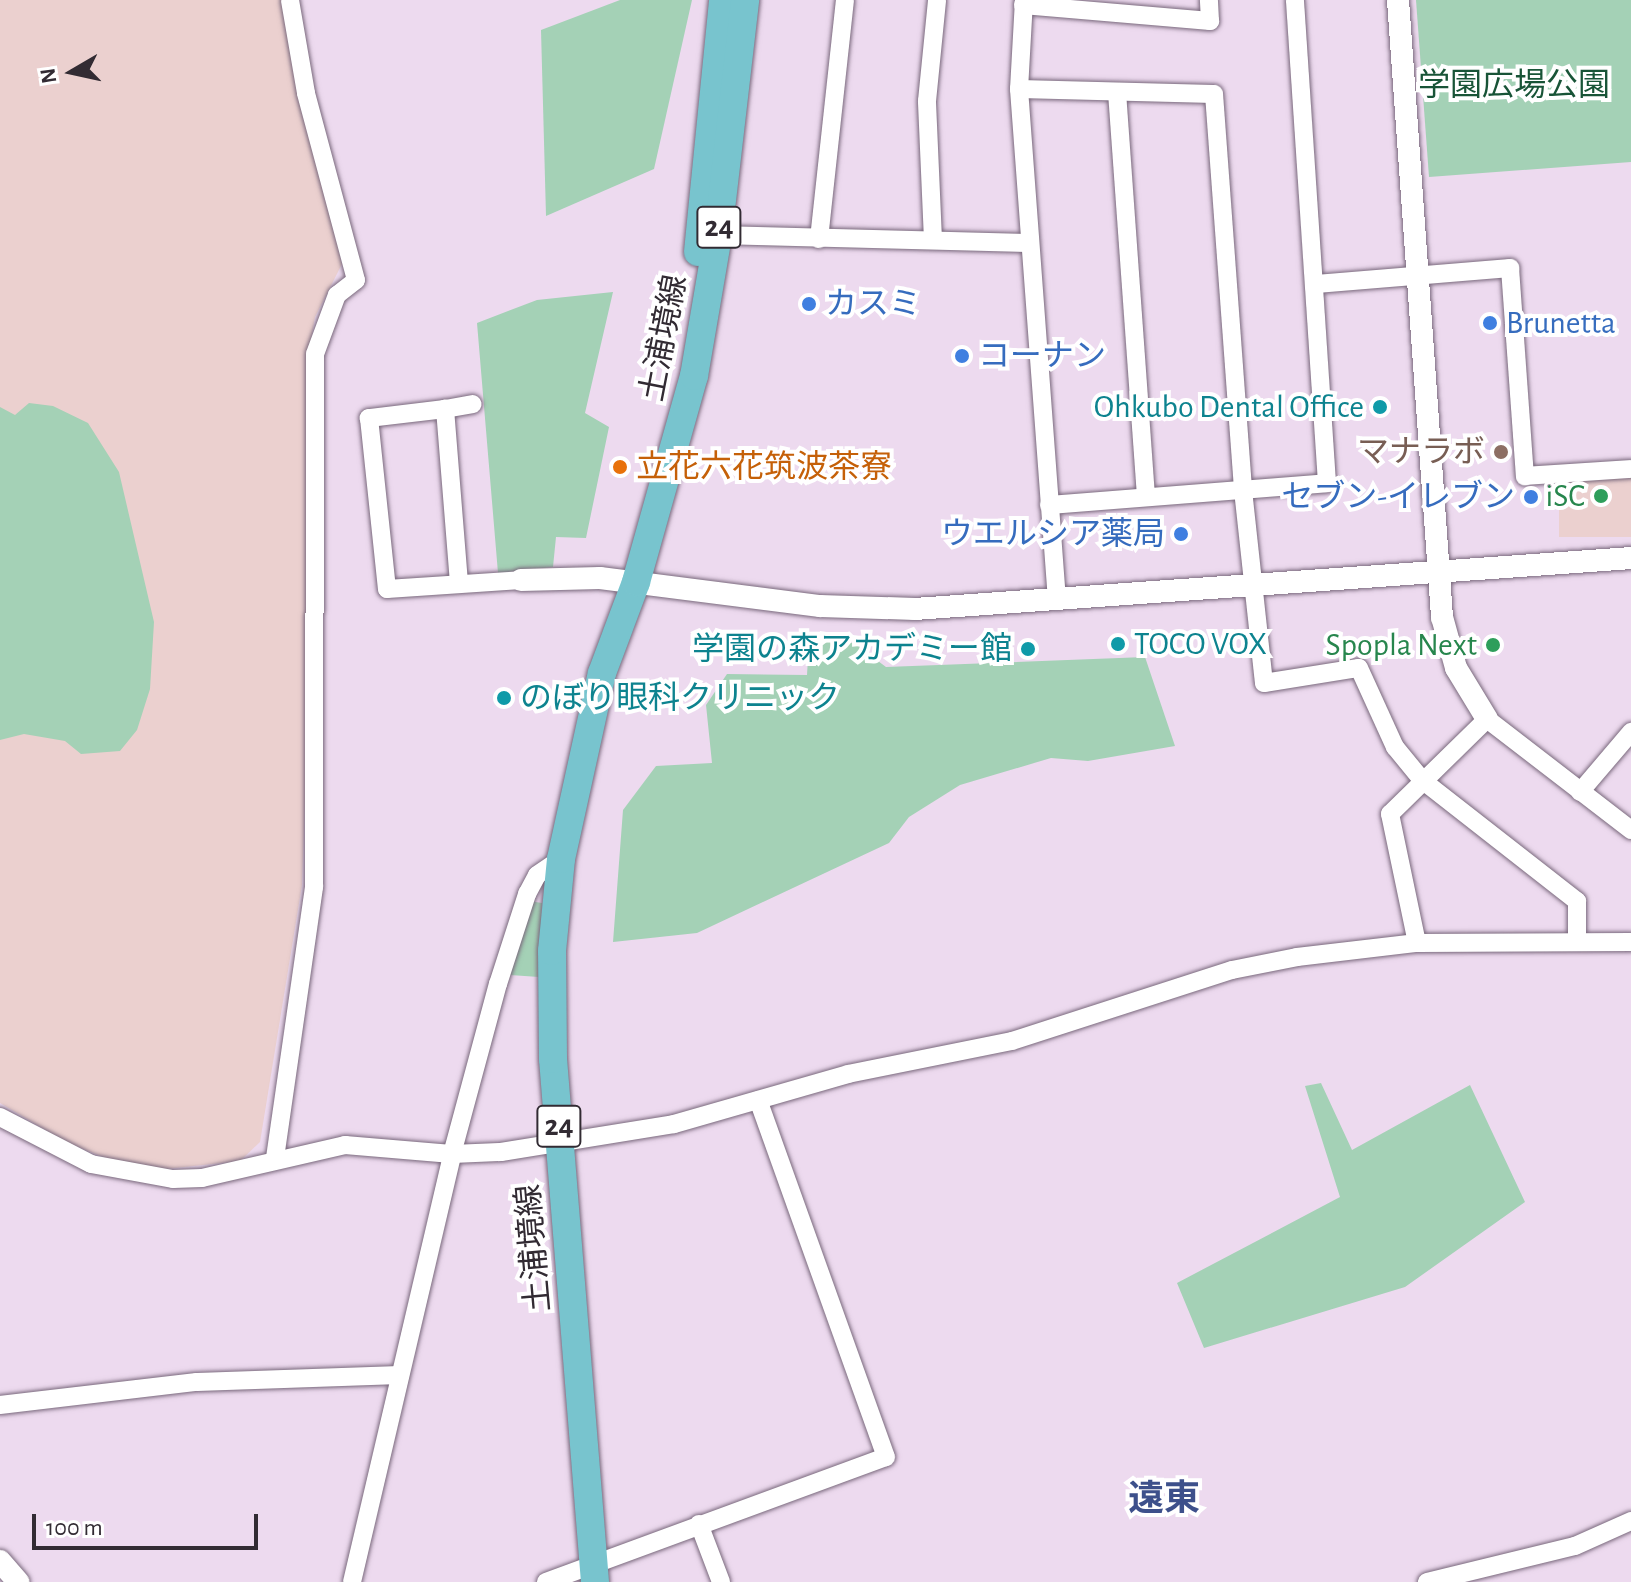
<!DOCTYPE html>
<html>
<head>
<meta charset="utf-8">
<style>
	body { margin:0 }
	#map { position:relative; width:1631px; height:1582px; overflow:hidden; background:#eddaef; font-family:"Alegreya Sans","Noto Sans JP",sans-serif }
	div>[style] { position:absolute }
	.commercial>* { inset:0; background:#ebd0cf; transform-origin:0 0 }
	.green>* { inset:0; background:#a4d1b6 }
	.roads { filter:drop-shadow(0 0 2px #79687c) drop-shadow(0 0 2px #79687c) }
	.minor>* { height:18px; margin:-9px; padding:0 9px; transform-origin:9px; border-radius:9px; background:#fff }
	.tertiary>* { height:22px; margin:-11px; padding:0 11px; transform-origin:11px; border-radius:11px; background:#fff }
	.primary>* { height:28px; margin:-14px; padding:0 14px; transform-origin:14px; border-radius:14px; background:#78c4ce }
	.dots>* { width:22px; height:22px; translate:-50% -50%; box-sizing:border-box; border:4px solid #fff; border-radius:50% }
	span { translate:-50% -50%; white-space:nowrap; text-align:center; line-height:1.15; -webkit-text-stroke:8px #fff; paint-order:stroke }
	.shield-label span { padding:2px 6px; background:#fff; border:2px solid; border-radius:6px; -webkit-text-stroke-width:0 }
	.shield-label { font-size:30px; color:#322b33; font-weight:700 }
	.park-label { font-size:32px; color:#185437 }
	.shop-label { font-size:32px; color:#366cbe }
	.left { translate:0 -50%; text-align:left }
	.right { translate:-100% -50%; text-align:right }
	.street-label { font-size:32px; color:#322b33 }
	.culture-label { font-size:32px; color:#0d838f }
	.education-label { font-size:32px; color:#785e54 }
	.food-label { font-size:32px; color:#c56008 }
	.leisure-label { font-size:32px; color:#27864d }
	.quarter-label { font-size:36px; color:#3d508b; font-weight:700 }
	.north { position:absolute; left:32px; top:32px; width:80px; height:80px; -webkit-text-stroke:6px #fff; paint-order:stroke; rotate:261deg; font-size:22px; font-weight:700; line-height:32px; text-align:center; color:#322b33 }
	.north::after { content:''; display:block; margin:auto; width:28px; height:36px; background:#322b33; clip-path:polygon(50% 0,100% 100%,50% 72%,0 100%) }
	.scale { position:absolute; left:32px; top:1514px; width:226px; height:36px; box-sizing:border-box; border:4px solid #322b33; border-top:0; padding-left:10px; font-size:24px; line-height:28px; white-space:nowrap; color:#322b33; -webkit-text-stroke:6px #fff; paint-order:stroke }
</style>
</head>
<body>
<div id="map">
	<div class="commercial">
		<i style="clip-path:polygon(0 0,282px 0,297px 89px,342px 264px,315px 317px,309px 351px,311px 628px,302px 885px,260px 1142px,240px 1161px,166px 1169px,113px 1161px,66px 1142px,0 1103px)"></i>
		<i style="left:1631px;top:475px;width:62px;height:72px;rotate:90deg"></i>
	</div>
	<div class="green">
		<i style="clip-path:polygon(620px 0,692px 0,654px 169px,546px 216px,541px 30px)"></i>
		<i style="clip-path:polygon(1416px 0,1631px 0,1631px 162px,1429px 177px)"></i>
		<i style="clip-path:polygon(613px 292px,585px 413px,609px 427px,586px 538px,556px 537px,553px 567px,498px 573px,477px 323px,537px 300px)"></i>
		<i style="clip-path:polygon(29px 403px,53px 406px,88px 423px,119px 472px,154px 622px,150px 689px,137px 730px,120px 751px,81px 754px,65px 741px,24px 734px,0 740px,0 407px,15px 415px)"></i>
		<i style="clip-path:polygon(809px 641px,854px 643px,886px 667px,1145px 657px,1175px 746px,1088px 761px,1051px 758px,960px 785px,909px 817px,889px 843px,697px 933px,613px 942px,623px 810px,656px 766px,712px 763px,706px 705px,727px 674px,807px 675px)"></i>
		<i style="clip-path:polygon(529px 901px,542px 903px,539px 977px,510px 975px)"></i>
		<i style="clip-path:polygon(1321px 1083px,1352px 1150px,1470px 1085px,1525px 1202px,1405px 1287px,1204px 1348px,1177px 1283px,1340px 1197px,1305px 1086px)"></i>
	</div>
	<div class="roads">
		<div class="minor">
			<i style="left:1024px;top:0;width:89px;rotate:93.2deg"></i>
			<i style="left:1019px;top:89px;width:512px;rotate:85.75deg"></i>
			<i style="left:1023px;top:5px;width:188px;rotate:4.9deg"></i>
			<i style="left:1210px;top:21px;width:21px;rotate:-93deg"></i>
			<i style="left:1019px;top:89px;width:195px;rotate:1.5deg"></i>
			<i style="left:1214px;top:94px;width:397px;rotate:85.8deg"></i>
			<i style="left:1243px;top:490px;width:194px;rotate:83.8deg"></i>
			<i style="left:1264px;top:683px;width:96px;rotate:-9deg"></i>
			<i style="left:1359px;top:668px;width:87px;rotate:65.5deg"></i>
			<i style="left:1395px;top:747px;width:43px;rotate:50.7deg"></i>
			<i style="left:1422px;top:780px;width:197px;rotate:38deg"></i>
			<i style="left:1577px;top:901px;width:41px;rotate:90deg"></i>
			<i style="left:1117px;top:92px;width:406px;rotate:85.9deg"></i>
			<i style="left:718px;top:235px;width:310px;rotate:1.5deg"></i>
			<i style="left:819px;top:239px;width:240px;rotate:-83.8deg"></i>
			<i style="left:933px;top:240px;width:139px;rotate:-92.5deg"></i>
			<i style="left:927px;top:101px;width:101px;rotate:-84.3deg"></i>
			<i style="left:1316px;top:284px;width:195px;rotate:-4.7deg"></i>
			<i style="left:1510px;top:268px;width:209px;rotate:85.9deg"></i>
			<i style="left:1525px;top:476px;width:106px;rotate:-3.8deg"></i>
			<i style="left:445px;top:409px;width:28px;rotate:-10deg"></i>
			<i style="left:1049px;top:505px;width:279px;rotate:-4.5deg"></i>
			<i style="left:1327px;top:483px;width:484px;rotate:-93.8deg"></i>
			<i style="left:459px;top:583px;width:175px;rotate:-94.6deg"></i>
			<i style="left:445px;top:409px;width:77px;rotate:173.2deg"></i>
			<i style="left:369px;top:418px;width:172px;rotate:84deg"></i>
			<i style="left:387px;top:589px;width:134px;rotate:-3.8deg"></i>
			<i style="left:1580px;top:792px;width:79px;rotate:-49.6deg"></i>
			<i style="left:1417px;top:943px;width:132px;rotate:-101.8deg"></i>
			<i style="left:1390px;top:814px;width:136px;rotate:-44.4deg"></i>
			<i style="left:1487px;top:719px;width:182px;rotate:37.6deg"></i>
			<i style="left:0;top:1117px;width:102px;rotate:27.3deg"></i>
			<i style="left:91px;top:1164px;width:83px;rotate:10.4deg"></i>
			<i style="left:173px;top:1179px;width:29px;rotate:-2deg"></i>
			<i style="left:202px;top:1178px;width:147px;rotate:-13deg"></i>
			<i style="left:345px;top:1145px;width:107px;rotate:4.8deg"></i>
			<i style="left:452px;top:1154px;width:49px;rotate:-2.3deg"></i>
			<i style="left:501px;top:1152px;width:175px;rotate:-9.2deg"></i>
			<i style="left:674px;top:1124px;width:181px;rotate:-16deg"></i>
			<i style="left:848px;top:1074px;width:167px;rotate:-11.4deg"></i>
			<i style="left:1012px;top:1041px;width:231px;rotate:-17.9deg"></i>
			<i style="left:1232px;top:970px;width:66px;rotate:-11.3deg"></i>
			<i style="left:1297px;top:957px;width:121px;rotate:-6.7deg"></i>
			<i style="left:1417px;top:943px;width:214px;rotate:-0.3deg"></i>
			<i style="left:275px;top:1158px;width:274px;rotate:-81.8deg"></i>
			<i style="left:314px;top:887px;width:533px;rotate:-89.89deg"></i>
			<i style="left:315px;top:354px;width:63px;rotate:-69.6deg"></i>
			<i style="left:337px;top:295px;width:24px;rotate:-38deg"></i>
			<i style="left:356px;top:280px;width:194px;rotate:-105deg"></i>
			<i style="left:306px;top:93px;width:94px;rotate:-99.8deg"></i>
			<i style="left:0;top:1405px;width:198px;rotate:-6.7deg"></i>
			<i style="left:197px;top:1382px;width:203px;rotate:-2deg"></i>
			<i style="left:699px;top:1524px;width:62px;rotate:69.2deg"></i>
			<i style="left:352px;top:1582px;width:440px;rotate:-76.8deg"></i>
			<i style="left:452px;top:1154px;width:176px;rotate:-74.9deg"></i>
			<i style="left:498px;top:984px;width:95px;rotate:-72.1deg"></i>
			<i style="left:527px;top:894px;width:21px;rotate:-62deg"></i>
			<i style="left:537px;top:875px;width:29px;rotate:-34deg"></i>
			<i style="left:546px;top:1582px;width:362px;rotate:-20.2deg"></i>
			<i style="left:886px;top:1457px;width:379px;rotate:-109.7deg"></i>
			<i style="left:1427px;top:1582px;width:152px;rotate:-13.7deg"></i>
			<i style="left:1575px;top:1546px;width:61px;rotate:-24.1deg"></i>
		</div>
		<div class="tertiary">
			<i style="left:1398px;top:0;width:619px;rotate:85.92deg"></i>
			<i style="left:1442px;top:617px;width:53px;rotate:74.6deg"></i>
			<i style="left:1456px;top:668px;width:60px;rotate:58.7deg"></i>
			<i style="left:521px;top:580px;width:79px;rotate:-1.5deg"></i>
			<i style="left:600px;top:578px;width:222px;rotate:7.3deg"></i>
			<i style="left:820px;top:606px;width:95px;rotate:1.8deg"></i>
			<i style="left:915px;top:609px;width:718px;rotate:-4.07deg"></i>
			<i style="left:0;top:1561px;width:28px;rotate:49deg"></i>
		</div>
		<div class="primary">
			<i style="left:698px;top:252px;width:253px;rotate:-84.3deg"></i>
			<i style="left:595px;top:1582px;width:525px;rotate:-94.59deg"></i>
			<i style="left:553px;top:1059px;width:108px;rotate:-90.5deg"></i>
			<i style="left:552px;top:951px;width:92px;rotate:-84.4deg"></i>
			<i style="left:561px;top:859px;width:190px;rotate:-77.6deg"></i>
			<i style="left:602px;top:673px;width:97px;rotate:-69.5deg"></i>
			<i style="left:636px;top:582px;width:214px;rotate:-74.3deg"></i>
			<i style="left:694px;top:376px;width:143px;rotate:-80.3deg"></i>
			<i style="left:718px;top:235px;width:237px;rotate:-83.4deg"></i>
		</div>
	</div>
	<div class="dots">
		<i style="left:809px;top:304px;background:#3f7fe0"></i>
		<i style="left:1490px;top:323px;background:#3f7fe0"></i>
		<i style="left:962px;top:356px;background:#3f7fe0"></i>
		<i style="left:1380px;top:407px;background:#0f9aa8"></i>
		<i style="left:1501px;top:452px;background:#8d6e63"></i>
		<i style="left:620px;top:467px;background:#e8710a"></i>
		<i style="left:1601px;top:496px;background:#2e9e5b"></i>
		<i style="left:1531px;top:497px;background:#3f7fe0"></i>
		<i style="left:1181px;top:534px;background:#3f7fe0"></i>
		<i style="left:1118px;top:644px;background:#0f9aa8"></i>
		<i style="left:1493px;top:645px;background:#2e9e5b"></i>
		<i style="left:1028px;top:649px;background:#0f9aa8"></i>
		<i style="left:504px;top:698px;background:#0f9aa8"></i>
	</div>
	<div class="shield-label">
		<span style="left:719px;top:227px">24</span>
		<span style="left:559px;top:1126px">24</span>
	</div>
	<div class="park-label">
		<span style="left:1514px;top:85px">学園広場公園</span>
	</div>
	<div class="shop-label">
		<span class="left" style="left:825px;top:304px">カスミ</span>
		<span class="left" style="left:1506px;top:323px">Brunetta</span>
		<span class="left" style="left:978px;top:356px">コーナン</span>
		<span class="right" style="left:1515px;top:497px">セブン-イレブン</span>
		<span class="right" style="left:1165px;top:534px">ウエルシア薬局</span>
	</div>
	<div class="street-label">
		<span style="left:664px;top:338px;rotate:-79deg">土浦境線</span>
		<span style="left:534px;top:1248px;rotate:-95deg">土浦境線</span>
	</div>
	<div class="culture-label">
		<span class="right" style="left:1364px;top:407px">Ohkubo Dental Office</span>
		<span class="left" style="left:1134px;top:644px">TOCO VOX</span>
		<span class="right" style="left:1012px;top:649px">学園の森アカデミー館</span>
		<span class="left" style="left:520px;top:698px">のぼり眼科クリニック</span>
	</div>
	<div class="education-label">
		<span class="right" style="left:1485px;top:452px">マナラボ</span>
	</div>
	<div class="food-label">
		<span class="left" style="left:636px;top:467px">立花六花筑波茶寮</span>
	</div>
	<div class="leisure-label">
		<span class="right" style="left:1585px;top:496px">iSC</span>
		<span class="right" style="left:1477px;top:645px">Spopla Next</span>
	</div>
	<div class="quarter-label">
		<span style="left:1164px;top:1500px">遠東</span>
	</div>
	<div class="north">N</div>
	<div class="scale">100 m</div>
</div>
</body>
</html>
